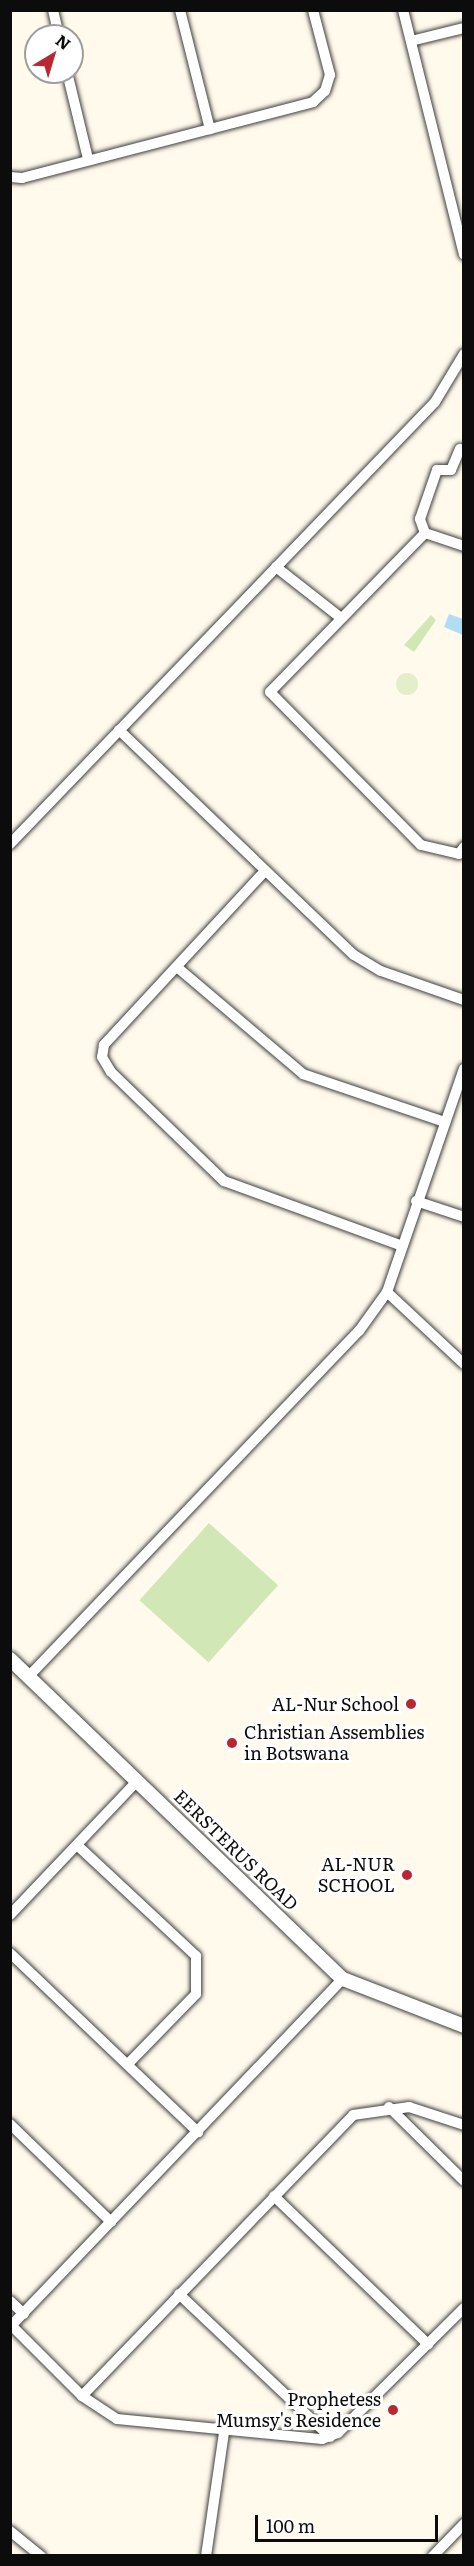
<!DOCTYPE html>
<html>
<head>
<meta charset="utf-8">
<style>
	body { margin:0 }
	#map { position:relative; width:474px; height:2566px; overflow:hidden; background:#fffaeb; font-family:Literata,serif }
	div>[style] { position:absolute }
	.green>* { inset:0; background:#d1e8b6; transform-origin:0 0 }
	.pitch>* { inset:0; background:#e2efc8 }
	.round { border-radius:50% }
	.water>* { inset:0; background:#b1ddf5 }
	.roads { filter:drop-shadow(0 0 2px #3f3f3f) drop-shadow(0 0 2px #3f3f3f) }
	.minor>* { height:10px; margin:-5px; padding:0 5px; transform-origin:5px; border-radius:5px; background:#fff }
	.tertiary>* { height:14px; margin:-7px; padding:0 7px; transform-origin:7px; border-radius:7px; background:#fff }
	.dots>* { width:16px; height:16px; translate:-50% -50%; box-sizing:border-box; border:3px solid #fff; border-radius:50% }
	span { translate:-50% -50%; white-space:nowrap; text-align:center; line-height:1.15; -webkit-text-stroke:6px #fff; paint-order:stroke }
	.poi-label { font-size:18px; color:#0c0c0c }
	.right { translate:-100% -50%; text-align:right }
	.left { translate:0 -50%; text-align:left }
	.street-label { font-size:18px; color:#0c0c0c }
	.frame { position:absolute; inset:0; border:12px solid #0c0c0c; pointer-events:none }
	.north { position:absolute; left:24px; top:24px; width:60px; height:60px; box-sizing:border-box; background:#fff; border:2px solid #9e9e9e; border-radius:50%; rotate:38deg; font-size:16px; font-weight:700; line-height:24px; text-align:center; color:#0c0c0c }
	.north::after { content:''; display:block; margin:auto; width:21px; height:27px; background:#b92731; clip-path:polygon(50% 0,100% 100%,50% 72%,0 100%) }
	.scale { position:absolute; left:255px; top:2515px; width:183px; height:27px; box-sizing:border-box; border:3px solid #0c0c0c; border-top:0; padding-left:8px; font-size:18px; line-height:21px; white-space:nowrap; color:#0c0c0c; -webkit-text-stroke:4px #fff; paint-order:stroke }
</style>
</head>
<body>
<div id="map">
	<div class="green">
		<i style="clip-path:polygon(431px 615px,436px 620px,414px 652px,404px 645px)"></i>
		<i style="left:209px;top:1523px;width:93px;height:104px;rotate:42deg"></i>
	</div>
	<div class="pitch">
		<i class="round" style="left:396px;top:673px;width:22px;height:22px"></i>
	</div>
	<div class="water">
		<i style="clip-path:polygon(449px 614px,463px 619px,463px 635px,444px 627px)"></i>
	</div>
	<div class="roads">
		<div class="minor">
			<i style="left:53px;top:10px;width:27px;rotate:77deg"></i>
			<i style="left:180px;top:10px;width:123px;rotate:75.9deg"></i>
			<i style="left:403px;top:10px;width:252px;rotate:76deg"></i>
			<i style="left:411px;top:41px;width:55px;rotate:-13.8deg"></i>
			<i style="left:67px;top:72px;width:89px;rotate:76.4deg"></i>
			<i style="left:10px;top:177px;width:12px;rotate:5deg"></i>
			<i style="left:22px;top:178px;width:301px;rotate:-14.6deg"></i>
			<i style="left:313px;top:102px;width:16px;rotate:-43deg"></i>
			<i style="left:325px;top:91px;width:17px;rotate:-73deg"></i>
			<i style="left:330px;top:75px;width:67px;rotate:-104.7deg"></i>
			<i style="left:425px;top:533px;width:15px;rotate:-110deg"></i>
			<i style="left:420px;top:519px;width:52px;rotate:-70.9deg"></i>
			<i style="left:437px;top:470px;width:14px"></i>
			<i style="left:451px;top:470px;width:23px;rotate:-67deg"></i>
			<i style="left:464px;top:546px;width:41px;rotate:-161.6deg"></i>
			<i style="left:425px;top:533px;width:222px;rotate:134.3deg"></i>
			<i style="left:270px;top:692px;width:215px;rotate:45.4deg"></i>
			<i style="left:421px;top:845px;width:39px;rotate:13deg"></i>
			<i style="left:459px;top:854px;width:9px;rotate:-54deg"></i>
			<i style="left:276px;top:567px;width:83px;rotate:38.1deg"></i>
			<i style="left:119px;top:730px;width:325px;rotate:43.8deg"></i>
			<i style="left:354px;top:955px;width:31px;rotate:31deg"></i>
			<i style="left:381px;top:971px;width:88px;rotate:19.3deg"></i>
			<i style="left:10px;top:844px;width:613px;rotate:-46.12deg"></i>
			<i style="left:435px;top:402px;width:56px;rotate:-58.9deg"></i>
			<i style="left:264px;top:872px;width:236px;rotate:132.8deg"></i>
			<i style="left:104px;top:1045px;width:12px;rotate:99deg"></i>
			<i style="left:102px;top:1057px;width:17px;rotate:59deg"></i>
			<i style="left:111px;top:1072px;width:157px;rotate:44deg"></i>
			<i style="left:224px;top:1181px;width:190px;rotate:20deg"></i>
			<i style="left:178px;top:968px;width:164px;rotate:40.3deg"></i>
			<i style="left:303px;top:1074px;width:150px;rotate:18.7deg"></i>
			<i style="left:416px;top:1201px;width:51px;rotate:18.4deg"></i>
			<i style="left:387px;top:1292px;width:105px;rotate:43.1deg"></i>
			<i style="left:29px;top:1676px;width:477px;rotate:-46.3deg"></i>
			<i style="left:359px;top:1331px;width:48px;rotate:-54.3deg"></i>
			<i style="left:387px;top:1292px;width:236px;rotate:-71deg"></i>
			<i style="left:77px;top:1845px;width:163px;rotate:43deg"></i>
			<i style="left:196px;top:1956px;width:38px;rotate:90deg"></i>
			<i style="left:196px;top:1994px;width:98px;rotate:134.2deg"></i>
			<i style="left:10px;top:1915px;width:186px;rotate:-46.5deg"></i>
			<i style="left:10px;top:1953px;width:260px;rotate:43.6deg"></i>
			<i style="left:389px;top:2107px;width:105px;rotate:44.6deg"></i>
			<i style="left:10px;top:2124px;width:141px;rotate:44.1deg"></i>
			<i style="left:274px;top:2196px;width:214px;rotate:43.9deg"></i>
			<i style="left:179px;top:2294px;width:208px;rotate:43.4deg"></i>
			<i style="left:10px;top:2301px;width:19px;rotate:43deg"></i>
			<i style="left:12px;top:2326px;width:99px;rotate:45deg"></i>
			<i style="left:82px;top:2396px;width:42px;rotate:33.3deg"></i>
			<i style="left:117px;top:2419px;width:206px;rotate:5.6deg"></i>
			<i style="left:322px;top:2439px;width:17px;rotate:-21deg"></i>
			<i style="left:338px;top:2433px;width:177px;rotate:-44.8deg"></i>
			<i style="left:10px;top:2327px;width:482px;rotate:-46.3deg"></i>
			<i style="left:82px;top:2396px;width:390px;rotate:-46deg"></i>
			<i style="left:353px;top:2115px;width:57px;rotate:-8.1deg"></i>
			<i style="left:409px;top:2107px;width:58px;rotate:18.1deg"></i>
			<i style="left:10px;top:2531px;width:40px;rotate:39deg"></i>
			<i style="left:206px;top:2556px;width:124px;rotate:-81.7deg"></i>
			<i style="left:433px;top:2556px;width:45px;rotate:-45.9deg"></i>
		</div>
		<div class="tertiary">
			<i style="left:10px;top:1659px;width:462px;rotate:43.9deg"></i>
			<i style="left:343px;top:1979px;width:130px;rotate:21.2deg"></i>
		</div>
	</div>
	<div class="dots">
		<i style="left:411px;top:1704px;background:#b92731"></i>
		<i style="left:232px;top:1743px;background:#b92731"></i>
		<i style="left:407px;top:1875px;background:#b92731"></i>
		<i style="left:393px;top:2410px;background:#b92731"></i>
	</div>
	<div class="poi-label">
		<span class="right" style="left:399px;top:1704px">AL-Nur School</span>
		<span class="left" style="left:244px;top:1743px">Christian Assemblies<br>in Botswana</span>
		<span class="right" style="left:395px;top:1875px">AL-NUR<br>SCHOOL</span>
		<span class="right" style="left:381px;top:2410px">Prophetess<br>Mumsy's Residence</span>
	</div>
	<div class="street-label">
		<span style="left:236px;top:1850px;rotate:44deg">EERSTERUS ROAD</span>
	</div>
	<div class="frame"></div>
	<div class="north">N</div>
	<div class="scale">100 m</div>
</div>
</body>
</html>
